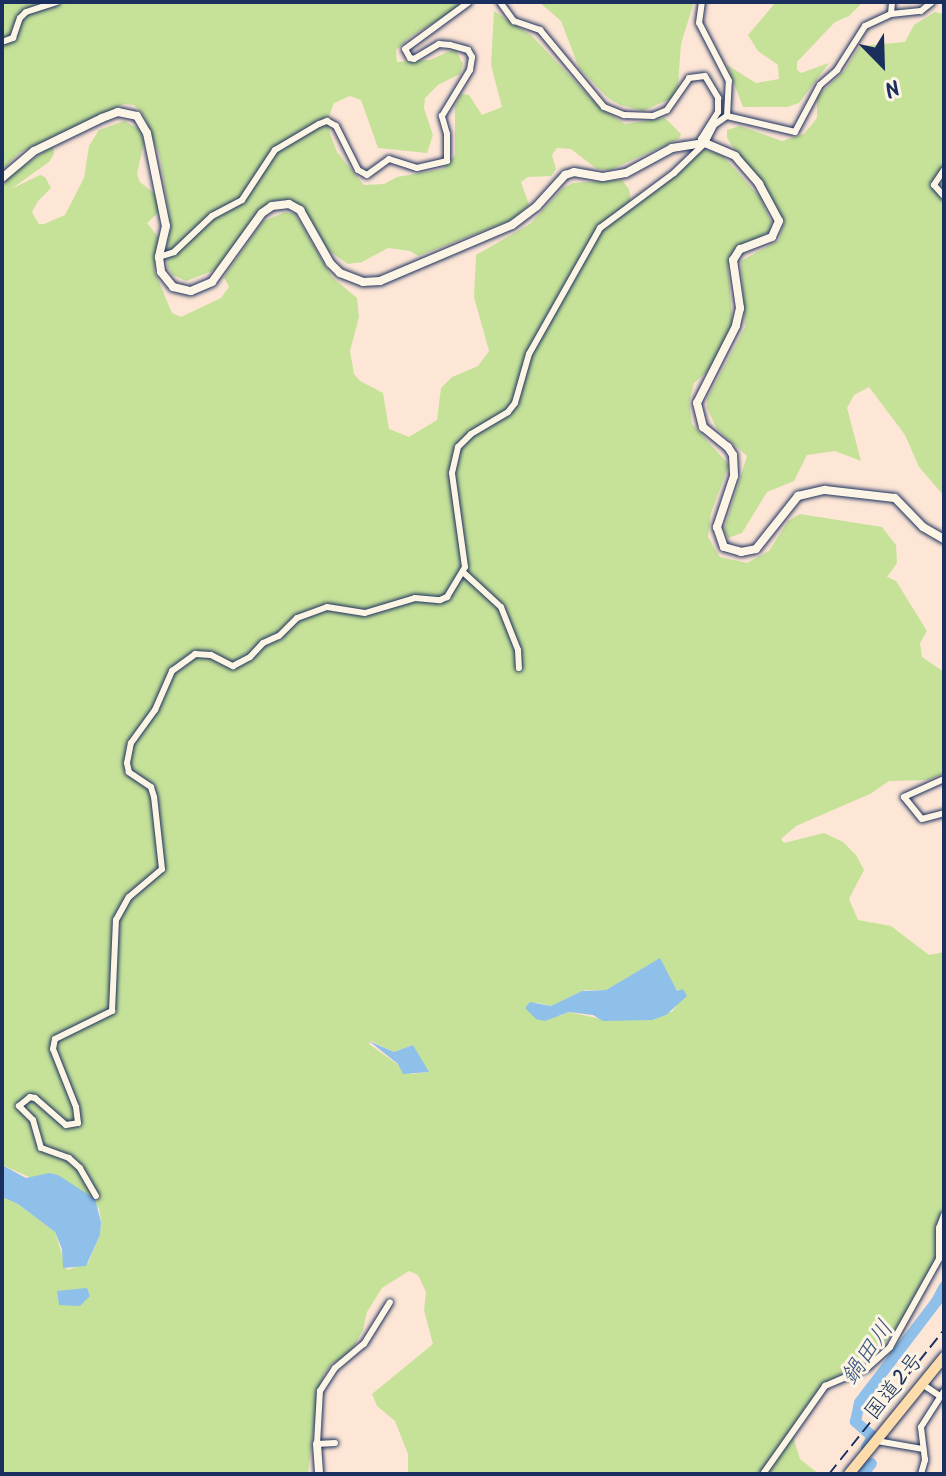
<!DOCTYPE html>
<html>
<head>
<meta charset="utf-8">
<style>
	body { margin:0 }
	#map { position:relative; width:946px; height:1476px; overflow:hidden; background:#fde6d6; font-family:Kalam,"Klee One",sans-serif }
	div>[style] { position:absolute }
	.green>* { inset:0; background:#c6e299 }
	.water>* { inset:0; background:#8ec0ea }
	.river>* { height:11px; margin:-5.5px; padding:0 5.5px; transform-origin:5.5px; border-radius:5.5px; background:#8ec0ea }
	.roads { filter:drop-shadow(0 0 2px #1b2f5e) drop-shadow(0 0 2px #1b2f5e) }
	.minor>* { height:6px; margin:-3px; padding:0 3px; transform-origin:3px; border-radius:3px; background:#fcf5e5 }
	.tertiary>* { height:8px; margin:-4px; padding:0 4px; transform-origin:4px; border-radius:4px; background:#fcf5e5 }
	.trunk>* { height:10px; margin:-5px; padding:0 5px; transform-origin:5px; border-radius:5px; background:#fddcac }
	.rail>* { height:2px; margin-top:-1px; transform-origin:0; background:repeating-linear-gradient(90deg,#1b2f5e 0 12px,transparent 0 18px) }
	span { translate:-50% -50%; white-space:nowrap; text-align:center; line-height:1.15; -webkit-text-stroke:6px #fcf5e5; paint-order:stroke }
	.street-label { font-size:22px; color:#1b2f5e }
	.water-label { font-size:24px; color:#385381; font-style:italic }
	.frame { position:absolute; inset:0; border:4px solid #1b2f5e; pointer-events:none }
	.north { position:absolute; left:842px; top:24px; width:80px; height:80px; -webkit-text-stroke:6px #fcf5e5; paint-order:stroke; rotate:157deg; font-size:22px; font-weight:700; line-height:32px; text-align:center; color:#1b2f5e }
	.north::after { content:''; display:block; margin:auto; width:28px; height:36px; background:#1b2f5e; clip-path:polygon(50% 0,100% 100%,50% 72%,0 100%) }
</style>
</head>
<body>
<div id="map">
	<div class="green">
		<i style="clip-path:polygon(2px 2px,462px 2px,459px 8px,411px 36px,396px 50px,397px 62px,430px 60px,452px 50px,456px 51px,463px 64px,460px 74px,438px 85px,425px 98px,424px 108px,433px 135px,427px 153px,378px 148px,361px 100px,350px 96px,334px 103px,327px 121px,330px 134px,337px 152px,364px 185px,384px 184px,397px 177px,443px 169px,455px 155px,455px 106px,461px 94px,469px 95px,482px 115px,502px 107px,491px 65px,494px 11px,532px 36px,600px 108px,625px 124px,665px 118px,681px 134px,679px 139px,610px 170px,597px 169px,571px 149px,557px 148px,552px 155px,556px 169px,551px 176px,528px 177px,521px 182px,529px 205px,514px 219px,418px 256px,410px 251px,388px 248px,362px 262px,348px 264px,329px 251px,303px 208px,291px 200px,277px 200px,269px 203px,251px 221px,215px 270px,186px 281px,173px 275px,168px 268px,166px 249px,171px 227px,160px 157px,144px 115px,134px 105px,124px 104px,19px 153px,2px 170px)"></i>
		<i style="clip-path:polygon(539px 2px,694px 2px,681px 44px,678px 86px,672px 98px,643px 111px,620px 105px,608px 98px,579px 68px,561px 21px)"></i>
		<i style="clip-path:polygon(776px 2px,863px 2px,849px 16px,835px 22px,797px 62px,797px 70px,801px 73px,829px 63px,799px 103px,787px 107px,743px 107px,727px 65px,756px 83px,779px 79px,778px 65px,758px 51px,748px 35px)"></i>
		<i style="clip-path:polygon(935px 12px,944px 14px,944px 496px,919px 467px,905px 435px,869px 387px,854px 395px,847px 408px,861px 461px,835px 451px,807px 455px,794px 481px,767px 492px,742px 533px,728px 538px,724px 530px,747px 456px,717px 429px,707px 408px,707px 399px,745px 327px,741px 261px,779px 240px,784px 222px,727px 138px,727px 130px,740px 126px,782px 141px,804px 134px,817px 118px,817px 97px,844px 71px,860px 46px,905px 42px,914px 25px)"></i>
		<i style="clip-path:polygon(evenodd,124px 121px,139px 129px,144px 142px,137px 174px,140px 182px,155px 194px,160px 211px,147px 223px,159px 238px,154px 270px,172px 313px,181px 317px,221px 298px,229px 287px,224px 277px,263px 221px,286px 212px,295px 214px,332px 277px,357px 298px,359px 317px,350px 351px,354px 374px,360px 381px,383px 393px,389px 429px,409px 437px,437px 420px,441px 388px,452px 377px,478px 366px,489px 351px,474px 297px,476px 255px,530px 224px,563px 188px,573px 183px,622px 180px,629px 189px,631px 202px,637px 203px,649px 196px,700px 148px,723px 156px,760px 197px,771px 222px,770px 231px,731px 254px,728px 267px,733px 328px,708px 371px,694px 383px,689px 402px,692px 424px,729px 465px,711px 513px,708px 537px,720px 557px,747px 563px,769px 551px,788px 521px,800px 514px,882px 527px,896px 545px,897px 563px,887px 577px,896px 581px,927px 631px,920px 643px,922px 657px,944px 672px,944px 773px,928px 780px,889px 781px,870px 794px,796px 826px,781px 839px,784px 843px,824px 833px,843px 842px,856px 855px,864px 870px,849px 899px,858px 920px,891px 926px,929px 955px,944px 952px,944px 1207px,936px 1226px,935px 1260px,905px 1316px,875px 1356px,825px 1384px,795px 1431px,794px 1440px,800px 1459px,819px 1474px,408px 1474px,408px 1454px,395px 1421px,377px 1406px,372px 1394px,433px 1344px,424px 1310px,426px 1292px,418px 1275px,409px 1271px,382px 1288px,367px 1312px,363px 1330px,349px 1355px,332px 1363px,324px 1374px,318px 1392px,308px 1474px,2px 1474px,2px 1197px,18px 1204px,55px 1232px,67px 1270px,88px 1263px,100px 1235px,101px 1221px,99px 1208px,2px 1165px,2px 188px,8px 177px,53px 145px,54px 154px,49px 162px,11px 189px,40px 175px,45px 177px,51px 188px,38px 201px,32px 212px,34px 216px,39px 224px,44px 224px,65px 215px,84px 178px,89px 146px,99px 130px,124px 121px,649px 965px,678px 991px,680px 1000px,672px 1012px,601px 1019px,569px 1012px,560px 1016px,535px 1002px,551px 1006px,585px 990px,606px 990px,649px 965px,124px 121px,371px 1041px,394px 1052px,413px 1045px,428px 1072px,411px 1074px,369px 1044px,371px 1041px)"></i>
	</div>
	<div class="water">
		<i style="clip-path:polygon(660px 958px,677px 991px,683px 989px,687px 996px,666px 1015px,652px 1020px,603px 1021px,593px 1015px,569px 1012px,545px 1021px,536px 1019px,525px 1008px,530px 1002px,551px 1006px,582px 991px,606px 990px)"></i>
		<i style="clip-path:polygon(369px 1041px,394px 1052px,413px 1045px,429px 1072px,403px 1074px,398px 1064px)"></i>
		<i style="clip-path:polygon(2px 1165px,26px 1178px,49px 1173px,58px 1175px,95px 1199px,101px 1222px,100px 1235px,86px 1266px,63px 1268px,62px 1249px,55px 1232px,18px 1204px,2px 1197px)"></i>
		<i style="clip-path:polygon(87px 1288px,90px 1296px,80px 1306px,59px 1305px,57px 1291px)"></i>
	</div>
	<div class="river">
		<i style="left:866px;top:1447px;width:13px;rotate:-61deg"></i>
		<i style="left:872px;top:1436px;width:23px;rotate:-139deg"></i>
		<i style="left:855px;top:1421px;width:19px;rotate:-78deg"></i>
		<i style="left:859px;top:1402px;width:127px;rotate:-52.7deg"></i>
		<i style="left:936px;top:1301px;width:17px;rotate:-62deg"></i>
		<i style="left:862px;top:1474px;width:14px;rotate:-51deg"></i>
	</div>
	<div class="roads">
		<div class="minor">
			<i style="left:500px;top:2px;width:24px;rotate:54deg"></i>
			<i style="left:514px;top:21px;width:28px;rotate:19deg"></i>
			<i style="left:540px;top:30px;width:100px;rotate:50.3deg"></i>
			<i style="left:604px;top:107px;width:22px;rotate:22deg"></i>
			<i style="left:624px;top:115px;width:29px;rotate:2deg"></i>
			<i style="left:653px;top:116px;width:15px;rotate:-23deg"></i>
			<i style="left:667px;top:110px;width:39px;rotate:-55deg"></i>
			<i style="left:689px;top:78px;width:16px;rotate:-7deg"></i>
			<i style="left:705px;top:76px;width:26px;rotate:59deg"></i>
			<i style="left:718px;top:98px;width:14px;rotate:90deg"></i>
			<i style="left:718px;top:112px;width:32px;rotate:122deg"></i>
			<i style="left:701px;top:139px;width:6px;rotate:45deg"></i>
			<i style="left:891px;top:14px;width:12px;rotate:-85deg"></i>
			<i style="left:2px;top:42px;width:12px;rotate:-20deg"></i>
			<i style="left:13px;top:38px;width:21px;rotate:-71deg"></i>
			<i style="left:20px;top:18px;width:8px;rotate:-45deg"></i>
			<i style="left:26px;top:12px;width:32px;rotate:-18deg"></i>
			<i style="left:727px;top:116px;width:70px;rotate:13.2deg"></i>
			<i style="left:795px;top:132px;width:53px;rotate:-62deg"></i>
			<i style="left:820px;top:85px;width:23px;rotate:-41deg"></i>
			<i style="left:837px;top:70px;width:52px;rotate:-57.5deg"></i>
			<i style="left:865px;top:26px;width:29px;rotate:-25deg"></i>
			<i style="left:891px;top:14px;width:30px;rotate:-6deg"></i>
			<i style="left:921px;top:11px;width:14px;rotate:-39deg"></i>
			<i style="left:944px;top:170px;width:18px;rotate:124deg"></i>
			<i style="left:934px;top:185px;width:15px;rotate:48deg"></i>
			<i style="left:159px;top:257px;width:16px;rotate:-18deg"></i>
			<i style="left:174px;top:252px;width:52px;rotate:-43.5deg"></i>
			<i style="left:212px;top:216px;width:34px;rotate:-28deg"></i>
			<i style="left:242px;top:200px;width:60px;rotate:-56.6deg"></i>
			<i style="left:275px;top:150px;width:51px;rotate:-30.6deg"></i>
			<i style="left:319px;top:124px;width:9px;rotate:-21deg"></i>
			<i style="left:327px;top:121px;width:10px;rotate:29deg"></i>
			<i style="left:336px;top:126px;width:49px;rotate:63.4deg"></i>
			<i style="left:358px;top:170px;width:10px;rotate:29deg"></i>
			<i style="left:367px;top:175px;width:27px;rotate:-36deg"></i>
			<i style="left:389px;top:159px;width:29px;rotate:18deg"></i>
			<i style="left:417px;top:168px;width:31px;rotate:-13deg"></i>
			<i style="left:447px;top:161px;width:27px;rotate:-90deg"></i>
			<i style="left:447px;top:134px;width:19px;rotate:-106deg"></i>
			<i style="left:442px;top:116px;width:54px;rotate:-58.7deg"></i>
			<i style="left:470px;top:70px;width:13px;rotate:-81deg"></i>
			<i style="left:472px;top:57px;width:8px;rotate:-120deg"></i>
			<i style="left:468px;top:50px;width:19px;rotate:-164deg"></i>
			<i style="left:450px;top:45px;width:11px;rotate:-175deg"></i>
			<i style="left:439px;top:44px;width:29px;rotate:149deg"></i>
			<i style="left:414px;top:59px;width:4px;rotate:-166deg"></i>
			<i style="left:410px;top:58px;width:10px;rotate:-119deg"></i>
			<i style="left:405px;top:49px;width:79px;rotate:-36.3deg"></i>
			<i style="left:464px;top:573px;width:50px;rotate:42.6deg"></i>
			<i style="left:501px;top:607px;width:46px;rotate:68.4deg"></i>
			<i style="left:518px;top:650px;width:18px;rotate:87deg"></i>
			<i style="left:944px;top:779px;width:44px;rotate:155.8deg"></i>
			<i style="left:904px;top:797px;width:28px;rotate:51deg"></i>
			<i style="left:922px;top:819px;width:23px;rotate:-15deg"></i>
			<i style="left:96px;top:1196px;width:32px;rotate:-120deg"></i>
			<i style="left:80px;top:1168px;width:15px;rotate:-138deg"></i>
			<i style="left:69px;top:1158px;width:30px;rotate:-160deg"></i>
			<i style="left:41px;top:1148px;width:29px;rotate:-106deg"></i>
			<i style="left:33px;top:1120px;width:20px;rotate:-135deg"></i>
			<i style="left:19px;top:1106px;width:14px;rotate:-39deg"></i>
			<i style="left:30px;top:1097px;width:5px;rotate:11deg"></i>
			<i style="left:35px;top:1098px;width:41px;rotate:41.1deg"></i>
			<i style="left:66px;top:1125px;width:12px;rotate:-9deg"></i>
			<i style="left:78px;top:1123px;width:16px;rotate:-97deg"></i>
			<i style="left:76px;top:1107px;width:62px;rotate:-111.6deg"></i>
			<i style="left:53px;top:1049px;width:10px;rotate:-79deg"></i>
			<i style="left:55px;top:1039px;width:64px;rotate:-26.2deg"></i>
			<i style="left:112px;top:1011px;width:91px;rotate:-87.5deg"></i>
			<i style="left:116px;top:920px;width:26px;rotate:-61deg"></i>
			<i style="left:129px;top:897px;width:43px;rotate:-40.3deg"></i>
			<i style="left:162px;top:869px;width:72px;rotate:-96.3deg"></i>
			<i style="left:154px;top:797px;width:10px;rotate:-107deg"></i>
			<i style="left:151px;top:787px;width:27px;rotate:-146deg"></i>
			<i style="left:129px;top:772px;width:9px;rotate:-103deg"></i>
			<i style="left:127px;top:763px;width:20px;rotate:-79deg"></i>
			<i style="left:131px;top:743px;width:41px;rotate:-54deg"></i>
			<i style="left:155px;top:710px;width:43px;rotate:-66.4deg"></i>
			<i style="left:172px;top:671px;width:29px;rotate:-36deg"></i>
			<i style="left:195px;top:654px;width:16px;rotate:4deg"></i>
			<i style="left:211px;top:655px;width:25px;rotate:27deg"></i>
			<i style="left:233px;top:666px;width:19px;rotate:-28deg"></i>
			<i style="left:250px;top:657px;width:19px;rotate:-47deg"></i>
			<i style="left:263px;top:643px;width:17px;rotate:-24deg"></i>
			<i style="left:279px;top:636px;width:25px;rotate:-45deg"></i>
			<i style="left:297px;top:618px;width:32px;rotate:-20deg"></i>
			<i style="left:327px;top:607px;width:38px;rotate:9deg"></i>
			<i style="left:365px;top:613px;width:52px;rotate:-16.7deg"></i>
			<i style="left:415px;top:598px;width:25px;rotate:5deg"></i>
			<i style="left:440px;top:600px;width:8px;rotate:-23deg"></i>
			<i style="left:447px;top:597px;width:35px;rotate:-59deg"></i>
			<i style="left:465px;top:567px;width:95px;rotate:-97.9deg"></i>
			<i style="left:452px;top:473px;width:27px;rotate:-77deg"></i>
			<i style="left:458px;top:447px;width:18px;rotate:-45deg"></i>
			<i style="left:471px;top:434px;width:43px;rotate:-30.7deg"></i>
			<i style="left:508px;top:412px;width:11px;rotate:-52deg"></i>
			<i style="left:515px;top:403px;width:51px;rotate:-74.1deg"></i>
			<i style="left:529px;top:354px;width:145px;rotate:-60.6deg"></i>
			<i style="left:600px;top:228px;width:92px;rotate:-36.6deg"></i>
			<i style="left:674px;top:173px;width:43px;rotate:-44.1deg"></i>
			<i style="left:705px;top:143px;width:20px;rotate:-63deg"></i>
			<i style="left:714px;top:125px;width:16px;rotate:-35deg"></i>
			<i style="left:727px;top:116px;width:35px;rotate:-87deg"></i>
			<i style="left:729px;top:81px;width:65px;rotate:-117.3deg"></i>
			<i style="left:699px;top:23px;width:21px;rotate:-82deg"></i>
			<i style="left:922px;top:1384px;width:22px;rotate:34deg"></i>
			<i style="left:877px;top:1441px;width:47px;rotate:9.9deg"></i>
			<i style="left:335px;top:1443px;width:18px;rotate:177deg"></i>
			<i style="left:317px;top:1444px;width:53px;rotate:-86.8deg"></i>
			<i style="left:320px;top:1391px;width:27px;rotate:-57deg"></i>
			<i style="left:335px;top:1368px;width:38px;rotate:-40deg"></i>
			<i style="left:364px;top:1344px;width:49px;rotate:-58.2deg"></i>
			<i style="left:763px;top:1474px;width:108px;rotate:-54.8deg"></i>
			<i style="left:825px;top:1386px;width:46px;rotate:-23.2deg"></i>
			<i style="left:867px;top:1368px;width:31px;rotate:-42deg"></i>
			<i style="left:890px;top:1347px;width:101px;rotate:-60.9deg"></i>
			<i style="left:939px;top:1259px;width:31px;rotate:-90deg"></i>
			<i style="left:939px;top:1228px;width:14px;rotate:-69deg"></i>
			<i style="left:921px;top:1474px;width:15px;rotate:-74deg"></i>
			<i style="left:925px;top:1460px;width:33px;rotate:-97deg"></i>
			<i style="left:921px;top:1427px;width:43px;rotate:-57.4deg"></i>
		</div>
		<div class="tertiary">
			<i style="left:2px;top:178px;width:42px;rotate:-40.2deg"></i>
			<i style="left:34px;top:151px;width:76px;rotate:-25.9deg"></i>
			<i style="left:102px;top:118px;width:17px;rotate:-21deg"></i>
			<i style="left:118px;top:112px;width:19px;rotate:12deg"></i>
			<i style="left:137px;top:116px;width:20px;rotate:60deg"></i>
			<i style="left:147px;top:133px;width:95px;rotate:78.5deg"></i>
			<i style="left:166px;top:226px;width:32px;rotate:103deg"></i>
			<i style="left:159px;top:257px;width:15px;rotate:82deg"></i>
			<i style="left:161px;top:272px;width:19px;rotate:51deg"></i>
			<i style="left:173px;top:287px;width:18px;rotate:13deg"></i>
			<i style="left:191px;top:291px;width:23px;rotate:-23deg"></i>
			<i style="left:212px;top:282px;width:85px;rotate:-54.1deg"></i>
			<i style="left:262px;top:213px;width:12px;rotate:-35deg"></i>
			<i style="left:272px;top:206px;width:17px;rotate:-7deg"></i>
			<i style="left:289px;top:204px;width:13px;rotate:29deg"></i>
			<i style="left:300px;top:210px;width:61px;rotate:60.5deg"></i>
			<i style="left:330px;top:263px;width:14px;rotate:45deg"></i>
			<i style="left:340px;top:273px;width:25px;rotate:21deg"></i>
			<i style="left:363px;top:282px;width:17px;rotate:-3deg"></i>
			<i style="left:380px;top:281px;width:143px;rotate:-23deg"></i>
			<i style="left:512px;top:225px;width:31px;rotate:-37deg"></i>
			<i style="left:537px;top:206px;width:42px;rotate:-47.9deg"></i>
			<i style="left:565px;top:175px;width:9px;rotate:-18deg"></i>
			<i style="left:574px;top:172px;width:29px;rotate:10deg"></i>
			<i style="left:603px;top:177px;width:23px;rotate:-10deg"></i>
			<i style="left:626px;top:173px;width:52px;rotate:-28.5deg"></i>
			<i style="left:672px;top:148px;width:33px;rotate:-9deg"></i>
			<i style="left:705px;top:143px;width:33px;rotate:23deg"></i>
			<i style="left:735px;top:156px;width:37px;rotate:49deg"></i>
			<i style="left:759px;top:184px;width:42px;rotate:61.6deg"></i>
			<i style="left:779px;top:221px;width:17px;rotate:114deg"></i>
			<i style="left:772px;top:237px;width:34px;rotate:159deg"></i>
			<i style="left:740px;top:249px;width:13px;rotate:122deg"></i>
			<i style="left:733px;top:260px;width:49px;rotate:81.7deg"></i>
			<i style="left:740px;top:308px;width:18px;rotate:103deg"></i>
			<i style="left:736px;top:326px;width:86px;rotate:116.9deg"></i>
			<i style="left:697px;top:403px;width:25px;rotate:76deg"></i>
			<i style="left:703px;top:427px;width:32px;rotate:39deg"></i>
			<i style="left:728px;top:447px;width:9px;rotate:58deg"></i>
			<i style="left:733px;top:455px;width:21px;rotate:87deg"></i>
			<i style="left:734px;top:476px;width:54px;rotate:108.4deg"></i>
			<i style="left:717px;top:527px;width:21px;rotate:71deg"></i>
			<i style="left:724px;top:547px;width:18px;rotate:16deg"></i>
			<i style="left:741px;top:552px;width:15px;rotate:-11deg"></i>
			<i style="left:756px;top:549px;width:68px;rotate:-51.6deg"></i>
			<i style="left:798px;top:496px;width:28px;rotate:-13deg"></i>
			<i style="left:825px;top:490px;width:70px;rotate:6.5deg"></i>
			<i style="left:895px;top:498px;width:40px;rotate:46deg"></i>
			<i style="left:923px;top:527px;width:24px;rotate:30deg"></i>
			<i style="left:317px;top:1444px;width:30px;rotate:86deg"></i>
		</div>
		<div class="trunk">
			<i style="left:849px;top:1474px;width:151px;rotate:-50.9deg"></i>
		</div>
	</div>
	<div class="rail">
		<i style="left:829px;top:1474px;width:184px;rotate:-51.4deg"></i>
	</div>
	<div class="street-label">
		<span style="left:895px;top:1387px;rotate:-51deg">国道2号</span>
	</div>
	<div class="water-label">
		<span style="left:868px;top:1353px;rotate:-55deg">鍋田川</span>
	</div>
	<div class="frame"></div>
	<div class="north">N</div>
</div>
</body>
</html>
